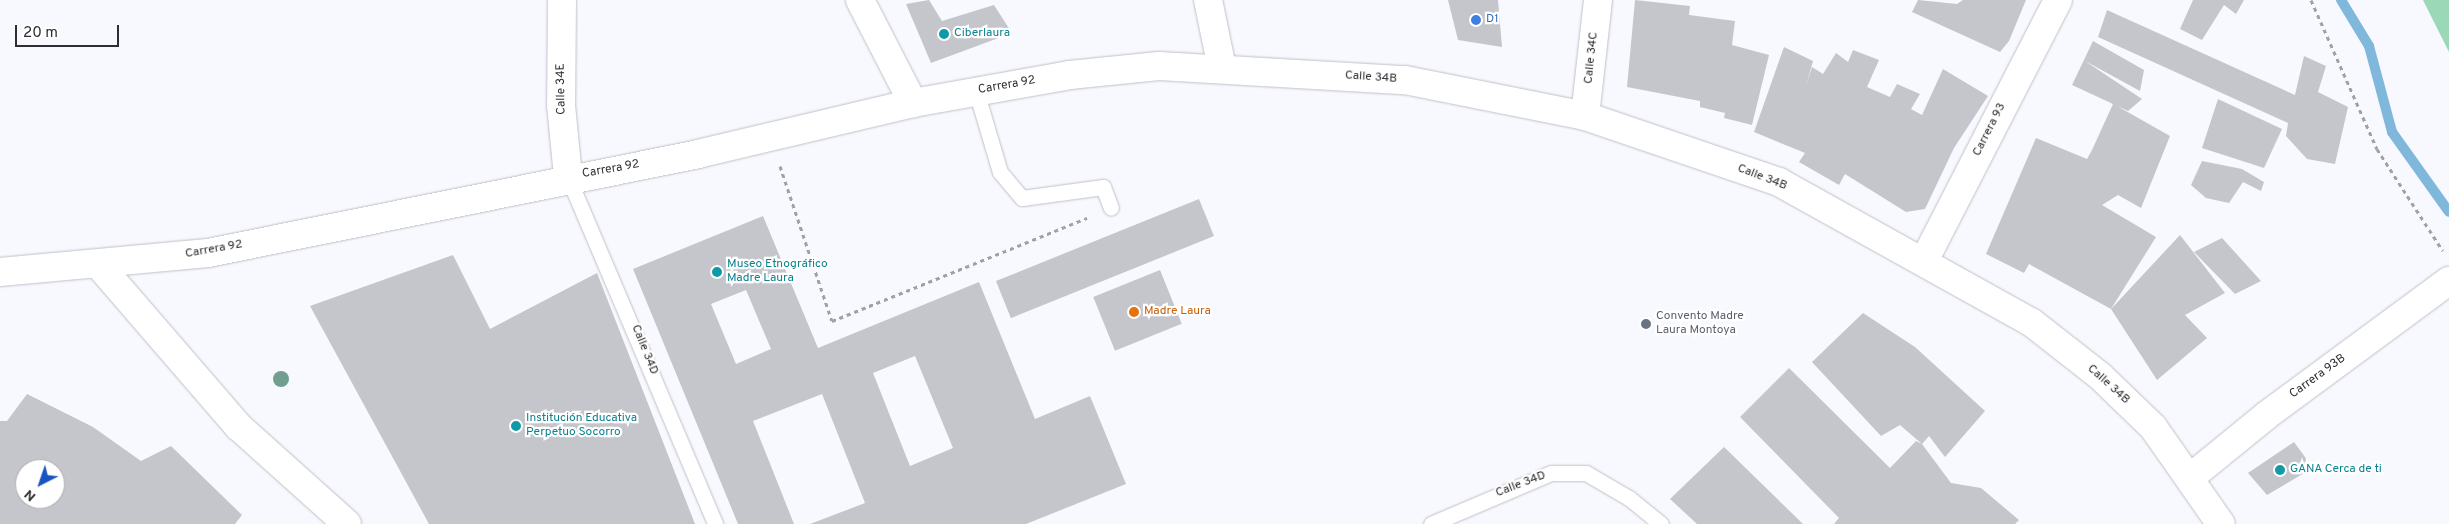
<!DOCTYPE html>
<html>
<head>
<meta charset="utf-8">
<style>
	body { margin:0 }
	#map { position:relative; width:2449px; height:524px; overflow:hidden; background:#f8f8ff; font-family:Overpass,sans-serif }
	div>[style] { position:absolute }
	.green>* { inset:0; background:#9bd8b7 }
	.stream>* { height:10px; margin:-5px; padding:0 5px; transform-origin:5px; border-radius:5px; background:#80b8dc }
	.building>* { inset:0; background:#c5c5cc; transform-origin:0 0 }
	.path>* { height:3px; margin-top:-1.5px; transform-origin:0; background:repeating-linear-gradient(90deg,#a0a0a5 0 4px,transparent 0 8px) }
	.roads { filter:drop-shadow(0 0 1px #c0c0c8) drop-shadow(0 0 1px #c0c0c8) }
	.service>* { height:15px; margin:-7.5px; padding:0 7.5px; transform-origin:7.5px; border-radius:7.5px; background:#fff }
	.minor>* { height:28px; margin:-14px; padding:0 14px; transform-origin:14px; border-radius:14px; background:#fff }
	.trees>* { width:16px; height:16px; margin:-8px; border-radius:50%; background:#729e90 }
	.dots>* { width:14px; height:14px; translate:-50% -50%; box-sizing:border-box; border:2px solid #fff; border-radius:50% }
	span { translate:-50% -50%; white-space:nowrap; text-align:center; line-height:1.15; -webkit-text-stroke:4.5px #fff; paint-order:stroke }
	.shop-label { font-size:12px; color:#366cbe }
	.left { translate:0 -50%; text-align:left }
	.culture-label { font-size:12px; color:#0d838f }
	.street-label { font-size:12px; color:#2e2e31 }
	.food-label { font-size:12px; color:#c56008 }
	.worship-label { font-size:12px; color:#5b616d }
	.north { position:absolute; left:15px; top:459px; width:50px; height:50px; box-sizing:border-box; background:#fff; border:1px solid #ababad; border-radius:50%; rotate:221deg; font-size:14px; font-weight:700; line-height:20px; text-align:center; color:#2e2e31 }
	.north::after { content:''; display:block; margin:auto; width:18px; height:22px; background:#1855c1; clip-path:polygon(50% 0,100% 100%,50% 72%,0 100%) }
	.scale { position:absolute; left:15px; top:25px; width:104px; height:22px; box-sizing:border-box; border:2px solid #2e2e31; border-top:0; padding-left:6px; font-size:15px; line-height:18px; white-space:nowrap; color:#2e2e31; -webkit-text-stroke:4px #fff; paint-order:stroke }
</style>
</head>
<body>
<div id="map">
	<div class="green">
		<i style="clip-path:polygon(2423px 0,2449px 0,2449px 52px)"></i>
	</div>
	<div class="stream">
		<i style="left:2341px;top:0;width:54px;rotate:58.7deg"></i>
		<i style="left:2369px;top:46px;width:89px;rotate:75deg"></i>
		<i style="left:2392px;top:132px;width:98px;rotate:54.5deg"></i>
	</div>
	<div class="building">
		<i style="clip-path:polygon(929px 0,942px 21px,994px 5px,1012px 33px,931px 63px,906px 4px)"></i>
		<i style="clip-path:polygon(1448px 0,1498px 0,1502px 47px,1458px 40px)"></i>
		<i style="clip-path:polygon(1635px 0,1690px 6px,1689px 15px,1735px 21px,1732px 45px,1769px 55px,1752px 125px,1724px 118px,1725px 113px,1700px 107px,1700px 101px,1627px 87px)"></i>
		<i style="clip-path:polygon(1918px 0,1957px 4px,1963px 0,2026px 0,2009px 41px,2000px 52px,1912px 12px)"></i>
		<i style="clip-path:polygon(2193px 0,2244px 0,2236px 14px,2224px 5px,2202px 40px,2180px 29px)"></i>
		<i style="clip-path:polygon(2107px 10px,2295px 95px,2304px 56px,2326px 66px,2318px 92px,2348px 107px,2335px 164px,2307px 159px,2286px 136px,2288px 123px,2098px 37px)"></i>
		<i style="clip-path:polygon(2093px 41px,2144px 70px,2140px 91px,2085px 61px,2142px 99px,2128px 111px,2117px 106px,2170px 136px,2141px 208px,2118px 195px,2102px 205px,2156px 237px,2111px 309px,2029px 264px,2024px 273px,1986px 254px,2036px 138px,2087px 159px,2092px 150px,2113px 104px,2072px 85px)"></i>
		<i style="clip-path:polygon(1784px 47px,1813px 61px,1806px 86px,1812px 67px,1823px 74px,1836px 53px,1848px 62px,1853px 50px,1879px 60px,1867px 87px,1890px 97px,1897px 84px,1920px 94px,1911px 109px,1922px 115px,1943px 69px,1988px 96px,1954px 148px,1925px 209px,1906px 212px,1845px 174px,1839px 185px,1799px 162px,1805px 153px,1754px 132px)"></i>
		<i style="clip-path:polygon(2218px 99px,2282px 129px,2264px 168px,2202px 148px)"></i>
		<i style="clip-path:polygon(2202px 161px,2242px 169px,2264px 182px,2261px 191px,2243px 182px,2229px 203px,2206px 198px,2191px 185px)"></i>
		<i style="left:1199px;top:199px;width:40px;height:219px;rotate:68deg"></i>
		<i style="clip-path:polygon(evenodd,763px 216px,818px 348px,979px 282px,1035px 419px,1090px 396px,1126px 484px,1026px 524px,810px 524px,865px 503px,822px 394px,753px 421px,794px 524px,738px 524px,633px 269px,763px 216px,746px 290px,771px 349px,736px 364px,711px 304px,746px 290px,763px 216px,915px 356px,953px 448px,910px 466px,873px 373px,915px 356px)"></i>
		<i style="clip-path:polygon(2180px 235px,2225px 293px,2185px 315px,2207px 338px,2157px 380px,2111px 309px)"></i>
		<i style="clip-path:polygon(2222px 238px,2261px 281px,2235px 294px,2194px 252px)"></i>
		<i style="clip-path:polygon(453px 255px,490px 329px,597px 273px,695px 524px,429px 524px,310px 306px)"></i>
		<i style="left:1160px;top:270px;width:58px;height:72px;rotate:68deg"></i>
		<i style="clip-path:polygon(1863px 313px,1915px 347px,1985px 411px,1945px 457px,1929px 436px,1922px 444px,1951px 483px,1981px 488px,2019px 520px,2015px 524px,1834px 524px,1839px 518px,1740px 417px,1789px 368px,1890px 468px,1916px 441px,1922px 444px,1900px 425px,1881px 436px,1812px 362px)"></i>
		<i style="clip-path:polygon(evenodd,27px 394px,93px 427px,141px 461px,171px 446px,242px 515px,235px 524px,0 524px,0 421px,7px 421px,27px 394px,25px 469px,55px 469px,55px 499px,25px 499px,25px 469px)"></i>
		<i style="clip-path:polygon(2294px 442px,2313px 468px,2267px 495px,2248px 473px)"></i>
		<i style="clip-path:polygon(1724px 447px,1803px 524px,1697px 524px,1670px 499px)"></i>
	</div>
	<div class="path">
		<i style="left:2311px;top:0;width:163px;rotate:66.1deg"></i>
		<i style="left:2377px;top:149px;width:121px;rotate:57.1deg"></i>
		<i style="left:780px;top:166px;width:163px;rotate:71.5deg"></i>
		<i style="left:832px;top:321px;width:275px;rotate:-22deg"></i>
	</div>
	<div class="roads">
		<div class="service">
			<i style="left:976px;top:91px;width:84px;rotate:73.5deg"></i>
			<i style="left:1000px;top:172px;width:34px;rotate:50deg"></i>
			<i style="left:1022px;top:198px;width:82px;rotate:-7.7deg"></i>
			<i style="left:1103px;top:187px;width:22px;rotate:69deg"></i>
			<i style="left:568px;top:177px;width:377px;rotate:67deg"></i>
			<i style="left:1431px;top:524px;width:130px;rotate:-23deg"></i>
			<i style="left:1551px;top:473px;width:35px"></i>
			<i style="left:1586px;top:473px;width:50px;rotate:30.2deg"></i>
			<i style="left:1629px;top:498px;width:41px;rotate:39.1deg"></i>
		</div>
		<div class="minor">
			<i style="left:562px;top:0;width:105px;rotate:90.5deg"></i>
			<i style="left:561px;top:105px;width:72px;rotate:84.4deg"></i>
			<i style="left:860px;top:0;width:116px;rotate:62.8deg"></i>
			<i style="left:1208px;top:0;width:69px;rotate:78.4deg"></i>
			<i style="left:1585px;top:116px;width:117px;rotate:-83.6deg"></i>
			<i style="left:1924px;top:261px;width:293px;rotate:-62.8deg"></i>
			<i style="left:99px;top:265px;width:214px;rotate:49.2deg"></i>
			<i style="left:239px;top:427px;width:145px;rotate:41.9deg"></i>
			<i style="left:0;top:272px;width:209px;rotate:-5.2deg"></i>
			<i style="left:208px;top:253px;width:500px;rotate:-11.4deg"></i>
			<i style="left:698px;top:154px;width:221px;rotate:-13.3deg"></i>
			<i style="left:913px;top:103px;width:159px;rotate:-10.1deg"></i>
			<i style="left:1070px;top:75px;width:89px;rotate:-5.8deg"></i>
			<i style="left:1159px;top:66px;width:246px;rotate:3.3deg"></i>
			<i style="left:1405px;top:80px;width:184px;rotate:11.3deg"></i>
			<i style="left:1585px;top:116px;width:205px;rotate:18.8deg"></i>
			<i style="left:1779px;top:182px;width:288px;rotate:29.1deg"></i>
			<i style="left:2031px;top:322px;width:88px;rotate:38deg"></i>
			<i style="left:2100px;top:376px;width:74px;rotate:43.9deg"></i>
			<i style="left:2153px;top:427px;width:118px;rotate:55deg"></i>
			<i style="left:2191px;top:477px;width:98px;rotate:-39.2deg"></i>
			<i style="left:2267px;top:415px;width:226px;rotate:-36.4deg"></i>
		</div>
	</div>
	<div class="trees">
		<i style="left:281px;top:379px"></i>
	</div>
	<div class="dots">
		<i style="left:1476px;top:20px;background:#3f7fe0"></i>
		<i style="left:944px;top:34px;background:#0f9aa8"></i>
		<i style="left:717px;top:272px;background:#0f9aa8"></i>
		<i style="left:1134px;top:312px;background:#e8710a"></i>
		<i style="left:1646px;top:324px;background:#6b7280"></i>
		<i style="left:516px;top:426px;background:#0f9aa8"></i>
		<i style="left:2280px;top:470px;background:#0f9aa8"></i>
	</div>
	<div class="shop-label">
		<span class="left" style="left:1486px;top:20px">D1</span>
	</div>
	<div class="culture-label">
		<span class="left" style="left:954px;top:34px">Ciberlaura</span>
		<span class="left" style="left:727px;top:272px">Museo Etnográfico<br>Madre Laura</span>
		<span class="left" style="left:526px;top:426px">Institución Educativa<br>Perpetuo Socorro</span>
		<span class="left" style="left:2290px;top:470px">GANA Cerca de ti</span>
	</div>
	<div class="street-label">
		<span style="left:1592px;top:58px;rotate:-84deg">Calle 34C</span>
		<span style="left:1371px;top:78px;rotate:4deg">Calle 34B</span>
		<span style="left:1007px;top:86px;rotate:-10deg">Carrera 92</span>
		<span style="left:562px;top:89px;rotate:-91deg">Calle 34E</span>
		<span style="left:1990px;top:130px;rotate:-63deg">Carrera 93</span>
		<span style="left:611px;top:170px;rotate:-10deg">Carrera 92</span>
		<span style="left:1762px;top:178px;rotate:21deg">Calle 34B</span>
		<span style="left:214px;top:250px;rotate:-10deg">Carrera 92</span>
		<span style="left:644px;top:350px;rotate:68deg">Calle 34D</span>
		<span style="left:2318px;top:377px;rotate:-36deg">Carrera 93B</span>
		<span style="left:2108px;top:385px;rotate:42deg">Calle 34B</span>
		<span style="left:1521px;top:485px;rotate:-21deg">Calle 34D</span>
	</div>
	<div class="food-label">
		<span class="left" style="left:1144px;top:312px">Madre Laura</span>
	</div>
	<div class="worship-label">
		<span class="left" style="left:1656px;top:324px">Convento Madre<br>Laura Montoya</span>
	</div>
	<div class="north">N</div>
	<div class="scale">20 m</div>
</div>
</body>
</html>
